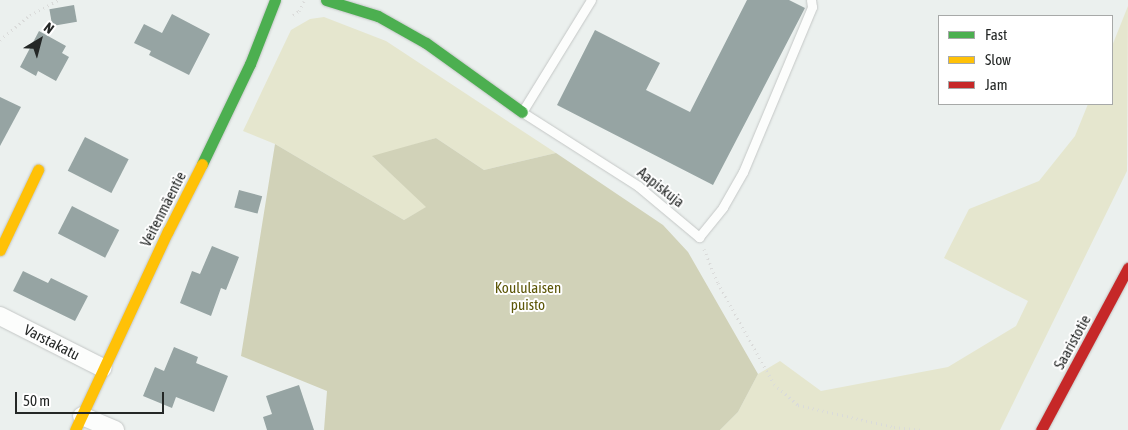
<!DOCTYPE html>
<html>
<head>
<meta charset="utf-8">
<style>
	body { margin:0 }
	#map { position:relative; width:1128px; height:430px; overflow:hidden; background:#ebf0ee; font-family:"Asap Condensed",sans-serif }
	div>[style] { position:absolute }
	.green>* { inset:0; background:#e5e6ce }
	.forest>* { inset:0; background:#d1d2b8 }
	.building>* { inset:0; background:#96a4a3; transform-origin:0 0 }
	.path>* { height:3px; margin-top:-1.5px; transform-origin:0; background:repeating-linear-gradient(90deg,#dadbda 0 1px,transparent 0 5px) }
	.roads { filter:drop-shadow(0 0 1px #c4c7c6) drop-shadow(0 0 1px #c4c7c6) }
	.lane>* { height:9px; margin:-4.5px; padding:0 4.5px; transform-origin:4.5px; border-radius:4.5px; background:#fcfdfc }
	.street>* { height:18px; margin:-9px; padding:0 9px; transform-origin:9px; border-radius:9px; background:#fcfdfc }
	.fast>* { height:11px; margin:-5.5px; padding:0 5.5px; transform-origin:5.5px; border-radius:5.5px; background:#4caf50 }
	.slow>* { height:11px; margin:-5.5px; padding:0 5.5px; transform-origin:5.5px; border-radius:5.5px; background:#ffc107 }
	.jam>* { height:11px; margin:-5.5px; padding:0 5.5px; transform-origin:5.5px; border-radius:5.5px; background:#c62828 }
	span { translate:-50% -50%; white-space:nowrap; text-align:center; line-height:1.15; -webkit-text-stroke:4px #fff; paint-order:stroke }
	.street-label { font-size:15px; color:#242726 }
	.park-label { font-size:15px; color:#5d5708 }
	.legend { position:absolute; left:938px; top:15px; width:175px; height:90px; box-sizing:border-box; background:#fff; border:1px solid #a7a9a8; margin:0; padding:6px 9px; list-style:none; font-size:15px; color:#242726 }
	.legend li { display:flex; align-items:center; gap:10px; height:25px }
	.legend b { width:25px; border:1px solid #a7a9a8 }
	.north { position:absolute; left:15px; top:15px; width:50px; height:50px; -webkit-text-stroke:4px #fff; paint-order:stroke; rotate:37deg; font-size:14px; font-weight:700; line-height:20px; text-align:center; color:#242726 }
	.north::after { content:''; display:block; margin:auto; width:18px; height:22px; background:#242726; clip-path:polygon(50% 0,100% 100%,50% 72%,0 100%) }
	.scale { position:absolute; left:15px; top:392px; width:149px; height:22px; box-sizing:border-box; border:2px solid #242726; border-top:0; padding-left:6px; font-size:15px; line-height:18px; white-space:nowrap; color:#242726; -webkit-text-stroke:4px #fff; paint-order:stroke }
</style>
</head>
<body>
<div id="map">
	<div class="green">
		<i style="clip-path:polygon(1128px 6px,1127px 171px,1000px 430px,720px 430px,738px 412px,758px 374px,780px 361px,821px 391px,948px 367px,1016px 326px,1028px 301px,944px 258px,969px 209px,1039px 181px,1075px 136px,1088px 104px,1112px 104px,1112px 46px)"></i>
		<i style="clip-path:polygon(324px 17px,386px 41px,556px 153px,484px 170px,436px 138px,373px 157px,427px 207px,404px 220px,275px 144px,243px 131px,291px 30px,310px 19px)"></i>
	</div>
	<div class="forest">
		<i style="clip-path:polygon(436px 138px,484px 170px,556px 153px,663px 225px,688px 252px,758px 374px,738px 412px,720px 430px,324px 430px,327px 391px,241px 356px,275px 144px,404px 220px,426px 207px,372px 156px)"></i>
	</div>
	<div class="building">
		<i style="clip-path:polygon(747px 0,789px 0,805px 8px,713px 185px,557px 105px,595px 30px,660px 63px,646px 90px,690px 112px)"></i>
		<i style="left:74px;top:5px;width:17px;height:25px;rotate:80deg"></i>
		<i style="clip-path:polygon(172px 14px,210px 34px,189px 75px,149px 55px,151px 51px,134px 43px,144px 24px,162px 33px)"></i>
		<i style="clip-path:polygon(39px 31px,66px 46px,62px 53px,69px 57px,56px 81px,38px 71px,36px 76px,20px 67px)"></i>
		<i style="clip-path:polygon(0 97px,21px 107px,0 146px)"></i>
		<i style="left:85px;top:137px;width:49px;height:38px;rotate:27deg"></i>
		<i style="left:239px;top:190px;width:24px;height:18px;rotate:15deg"></i>
		<i style="left:72px;top:206px;width:53px;height:31px;rotate:27deg"></i>
		<i style="clip-path:polygon(212px 246px,239px 257px,226px 290px,221px 288px,211px 316px,180px 303px,192px 271px,200px 274px)"></i>
		<i style="clip-path:polygon(23px 271px,48px 283px,51px 278px,88px 296px,75px 321px,13px 291px)"></i>
		<i style="clip-path:polygon(174px 347px,198px 357px,196px 363px,228px 376px,214px 412px,176px 397px,172px 408px,143px 396px,155px 367px,164px 371px)"></i>
		<i style="clip-path:polygon(299px 385px,314px 430px,267px 430px,263px 417px,272px 414px,266px 396px)"></i>
	</div>
	<div class="path">
		<i style="left:293px;top:15px;width:7px;rotate:-34deg"></i>
		<i style="left:299px;top:11px;width:11px;rotate:-63deg"></i>
		<i style="left:0;top:40px;width:39px;rotate:-40deg"></i>
		<i style="left:30px;top:15px;width:32px;rotate:-28deg"></i>
		<i style="left:704px;top:249px;width:37px;rotate:68deg"></i>
		<i style="left:718px;top:283px;width:115px;rotate:61deg"></i>
		<i style="left:774px;top:384px;width:32px;rotate:41deg"></i>
		<i style="left:798px;top:405px;width:98px;rotate:12.9deg"></i>
		<i style="left:894px;top:427px;width:27px;rotate:6deg"></i>
	</div>
	<div class="roads">
		<div class="lane">
			<i style="left:591px;top:0;width:132px;rotate:121.6deg"></i>
			<i style="left:522px;top:112px;width:138px;rotate:32.5deg"></i>
			<i style="left:638px;top:186px;width:80px;rotate:39.9deg"></i>
			<i style="left:699px;top:237px;width:38px;rotate:-51deg"></i>
			<i style="left:723px;top:207px;width:40px;rotate:-60.3deg"></i>
			<i style="left:743px;top:172px;width:179px;rotate:-67.3deg"></i>
			<i style="left:812px;top:7px;width:7px;rotate:-98deg"></i>
		</div>
		<div class="street">
			<i style="left:0;top:316px;width:115px;rotate:26.8deg"></i>
			<i style="left:82px;top:416px;width:36px;rotate:23deg"></i>
		</div>
		<div class="fast">
			<i style="left:326px;top:0;width:54px;rotate:17.1deg"></i>
			<i style="left:378px;top:16px;width:55px;rotate:29.4deg"></i>
			<i style="left:426px;top:43px;width:118px;rotate:35.7deg"></i>
			<i style="left:202px;top:164px;width:111px;rotate:-64.4deg"></i>
			<i style="left:250px;top:64px;width:69px;rotate:-68.7deg"></i>
		</div>
		<div class="slow">
			<i style="left:0;top:250px;width:89px;rotate:-64.6deg"></i>
			<i style="left:75px;top:430px;width:220px;rotate:-65deg"></i>
			<i style="left:168px;top:231px;width:75px;rotate:-63.1deg"></i>
		</div>
		<div class="jam">
			<i style="left:1041px;top:430px;width:184px;rotate:-61.8deg"></i>
		</div>
	</div>
	<div class="street-label">
		<span style="left:661px;top:187px;rotate:38deg">Aapiskuja</span>
		<span style="left:163px;top:209px;rotate:-63deg">Veitenmäentie</span>
		<span style="left:52px;top:342px;rotate:27deg">Varstakatu</span>
		<span style="left:1072px;top:342px;rotate:-61deg">Saaristotie</span>
	</div>
	<div class="park-label">
		<span style="left:528px;top:296px">Koululaisen<br>puisto</span>
	</div>
	<ul class="legend">
	<li><b style="height:6px;background:#4caf50"></b>Fast</li>
	<li><b style="height:6px;background:#ffc107"></b>Slow</li>
	<li><b style="height:6px;background:#c62828"></b>Jam</li>
	</ul>
	<div class="north">N</div>
	<div class="scale">50 m</div>
</div>
</body>
</html>
